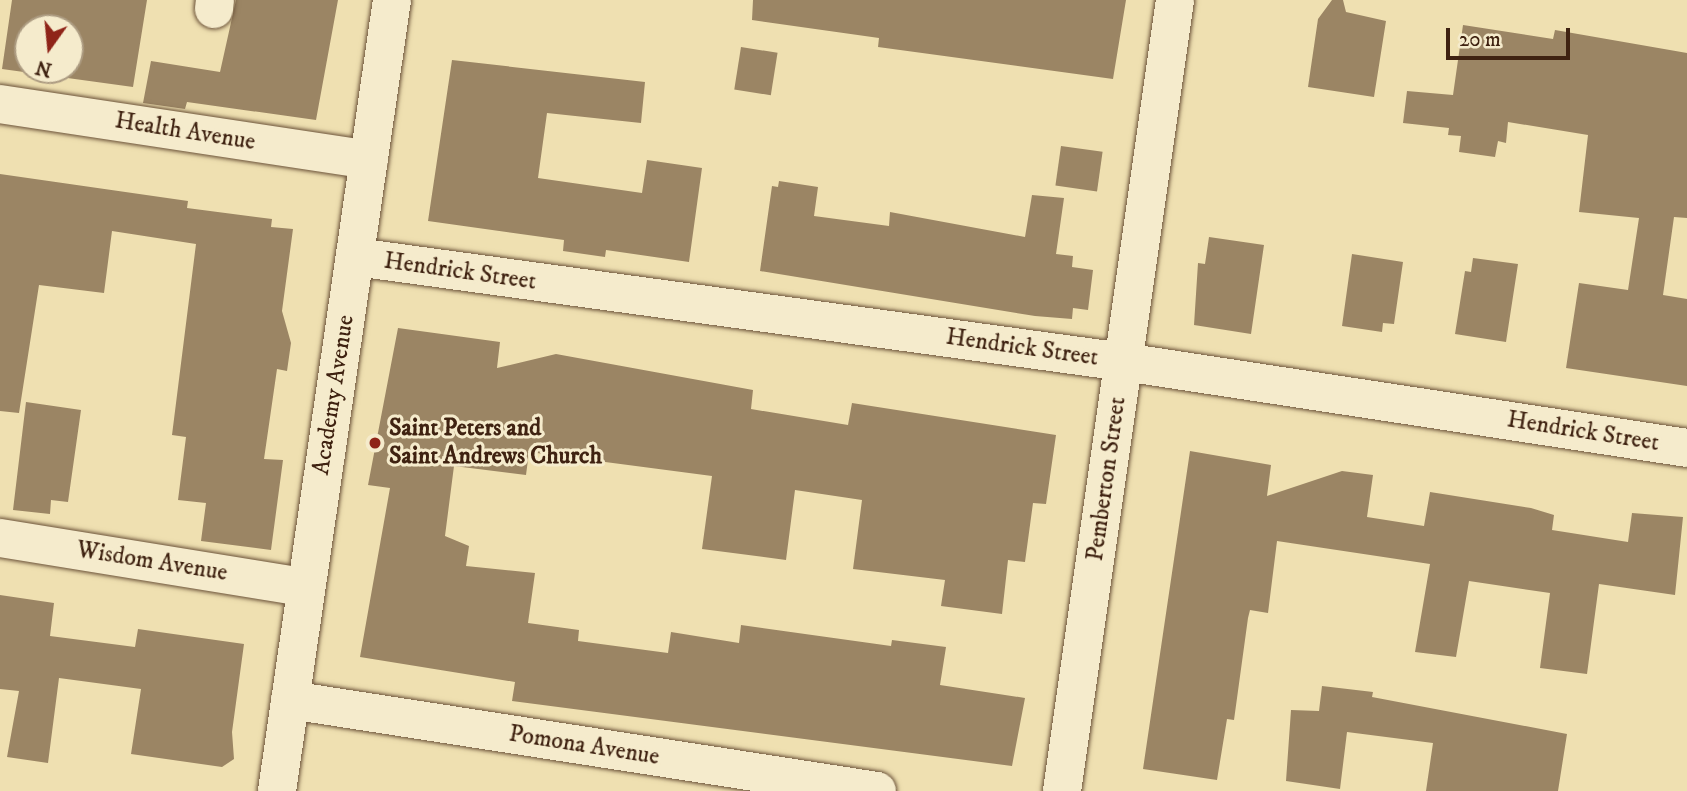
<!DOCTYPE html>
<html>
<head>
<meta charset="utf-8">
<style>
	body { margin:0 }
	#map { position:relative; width:1687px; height:791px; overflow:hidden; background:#efe0b1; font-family:"IM FELL DW Pica",serif }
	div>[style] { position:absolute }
	.building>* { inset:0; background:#9b8564; transform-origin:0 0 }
	.roads { filter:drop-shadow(0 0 2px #6b5239) drop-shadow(0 0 2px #6b5239) }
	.minor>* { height:38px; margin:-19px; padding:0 19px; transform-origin:19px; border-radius:19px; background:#f5ebcc }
	.dots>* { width:19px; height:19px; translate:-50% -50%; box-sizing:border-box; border:4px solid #f5ebcc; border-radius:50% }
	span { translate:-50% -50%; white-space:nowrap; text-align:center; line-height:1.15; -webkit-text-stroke:6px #f5ebcc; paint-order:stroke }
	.street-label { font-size:24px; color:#3f2211 }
	.poi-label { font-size:24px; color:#3f2211; font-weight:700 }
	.left { translate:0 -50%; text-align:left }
	.north { position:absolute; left:14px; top:14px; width:70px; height:70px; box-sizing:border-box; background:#f5ebcc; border:2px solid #ac9b81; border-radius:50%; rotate:195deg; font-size:19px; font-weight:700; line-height:28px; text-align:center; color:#3f2211 }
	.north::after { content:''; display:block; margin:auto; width:24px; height:32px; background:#8f2418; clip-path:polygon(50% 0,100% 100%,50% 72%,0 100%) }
	.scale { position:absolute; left:1446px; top:28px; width:124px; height:32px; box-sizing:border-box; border:4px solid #3f2211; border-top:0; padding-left:9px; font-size:21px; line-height:24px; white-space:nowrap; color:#3f2211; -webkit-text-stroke:5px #f5ebcc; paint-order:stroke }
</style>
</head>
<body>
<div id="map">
	<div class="building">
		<i style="clip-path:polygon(evenodd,12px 0,147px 0,133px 87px,2px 69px,12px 0,28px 28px,70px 28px,70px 70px,28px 70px,28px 28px)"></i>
		<i style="clip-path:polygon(236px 0,338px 0,316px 120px,187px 102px,185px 109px,143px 103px,151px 61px,220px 72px)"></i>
		<i style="clip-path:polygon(753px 0,1126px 0,1113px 79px,878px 47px,879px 38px,752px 20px)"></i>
		<i style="clip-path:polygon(1332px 0,1343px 0,1346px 12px,1386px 21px,1374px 97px,1308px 87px,1318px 19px)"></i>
		<i style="clip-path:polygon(1463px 25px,1553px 39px,1555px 30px,1687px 53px,1687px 218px,1674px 217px,1663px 295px,1687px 299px,1687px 386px,1566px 368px,1579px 283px,1628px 290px,1639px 218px,1579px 212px,1588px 135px,1508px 122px,1506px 143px,1498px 141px,1495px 157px,1459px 152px,1461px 136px,1448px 135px,1449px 128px,1403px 123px,1407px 91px,1453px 95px)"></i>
		<i style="left:741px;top:47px;width:37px;height:43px;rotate:9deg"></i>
		<i style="clip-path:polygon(452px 60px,645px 82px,641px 123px,547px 113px,538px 178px,642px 193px,647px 160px,702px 168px,689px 262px,606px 250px,605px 257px,563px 251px,564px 240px,428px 221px)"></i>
		<i style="left:1061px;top:146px;width:42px;height:40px;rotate:8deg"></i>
		<i style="clip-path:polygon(0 174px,188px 201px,187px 208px,272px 219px,271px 227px,293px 229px,282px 311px,291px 343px,287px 371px,277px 369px,264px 459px,283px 460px,271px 550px,201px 541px,206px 503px,178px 500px,186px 437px,172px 435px,196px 244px,112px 231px,104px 293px,39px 285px,19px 413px,0 411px)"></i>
		<i style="clip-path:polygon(779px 181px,818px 187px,814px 216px,889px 226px,890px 212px,1025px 237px,1032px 195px,1064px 198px,1056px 254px,1073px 256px,1072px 267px,1093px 270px,1088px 310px,1073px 308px,1072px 319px,1035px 316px,760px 271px,772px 186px,778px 187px)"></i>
		<i style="clip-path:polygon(1209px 237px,1264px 245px,1251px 334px,1194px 325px,1198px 263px,1205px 264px)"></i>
		<i style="clip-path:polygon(1352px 254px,1403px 262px,1394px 324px,1383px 323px,1382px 332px,1342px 326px)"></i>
		<i style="clip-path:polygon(1473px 258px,1518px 264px,1506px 342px,1455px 334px,1465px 271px,1471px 272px)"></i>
		<i style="clip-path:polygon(398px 328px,500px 342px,497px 368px,556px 354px,753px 390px,751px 409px,848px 425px,852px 403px,1056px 435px,1046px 504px,1033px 503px,1025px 562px,1008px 560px,1002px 614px,941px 606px,945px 580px,853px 569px,862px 500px,795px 490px,786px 560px,702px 549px,712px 476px,529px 452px,526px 475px,454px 466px,445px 536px,469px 546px,466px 566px,535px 573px,528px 623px,579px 630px,578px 641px,668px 653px,671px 632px,739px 643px,741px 625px,891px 646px,892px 640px,946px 647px,940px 685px,1025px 698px,1012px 766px,512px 701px,515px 682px,360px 657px,390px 488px,368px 485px)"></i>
		<i style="clip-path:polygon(26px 402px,81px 410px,68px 502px,51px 500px,50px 514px,13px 510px)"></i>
		<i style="clip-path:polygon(1190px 451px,1271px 465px,1267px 496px,1342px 471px,1373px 475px,1367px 517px,1424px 526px,1430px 492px,1531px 508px,1554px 515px,1552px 530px,1628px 542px,1632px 513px,1683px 517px,1675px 595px,1599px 584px,1587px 674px,1540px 668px,1550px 593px,1469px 581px,1456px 657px,1415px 652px,1430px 564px,1277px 541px,1268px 613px,1250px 610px,1248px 618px,1234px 720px,1227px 719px,1217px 780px,1143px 769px)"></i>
		<i style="clip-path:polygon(0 595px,54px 603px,50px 636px,135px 647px,138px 629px,244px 644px,232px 732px,234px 759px,222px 767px,131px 754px,141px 689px,59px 678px,48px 763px,7px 757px,19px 691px,0 689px)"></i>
		<i style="clip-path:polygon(1322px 686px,1373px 692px,1372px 697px,1567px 734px,1558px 791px,1426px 791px,1433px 743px,1347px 732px,1340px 789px,1286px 781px,1291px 710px,1319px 711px)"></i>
	</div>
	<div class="roads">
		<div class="minor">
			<i style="left:214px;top:9px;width:9px;rotate:-84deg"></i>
			<i style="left:0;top:104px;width:373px;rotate:8.6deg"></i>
			<i style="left:356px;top:257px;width:775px;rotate:7.79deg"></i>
			<i style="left:1124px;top:362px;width:570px;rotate:8.68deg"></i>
			<i style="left:0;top:538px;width:308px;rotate:9.2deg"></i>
			<i style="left:290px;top:700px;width:594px;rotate:8.81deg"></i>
			<i style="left:277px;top:791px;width:799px;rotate:-81.73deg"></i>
			<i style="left:1062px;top:791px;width:799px;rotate:-81.87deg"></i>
		</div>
	</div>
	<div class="dots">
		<i style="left:375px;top:443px;background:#8f2418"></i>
	</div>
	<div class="street-label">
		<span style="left:185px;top:132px;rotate:9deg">Health Avenue</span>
		<span style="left:460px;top:272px;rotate:8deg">Hendrick Street</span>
		<span style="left:1022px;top:348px;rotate:8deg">Hendrick Street</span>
		<span style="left:334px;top:395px;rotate:-81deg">Academy Avenue</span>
		<span style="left:1583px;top:432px;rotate:9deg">Hendrick Street</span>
		<span style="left:1107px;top:479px;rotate:-82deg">Pemberton Street</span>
		<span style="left:152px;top:562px;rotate:9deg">Wisdom Avenue</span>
		<span style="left:584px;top:746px;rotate:9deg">Pomona Avenue</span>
	</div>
	<div class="poi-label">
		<span class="left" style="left:389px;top:443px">Saint Peters and<br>Saint Andrews Church</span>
	</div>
	<div class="north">N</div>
	<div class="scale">20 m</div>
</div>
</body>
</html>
